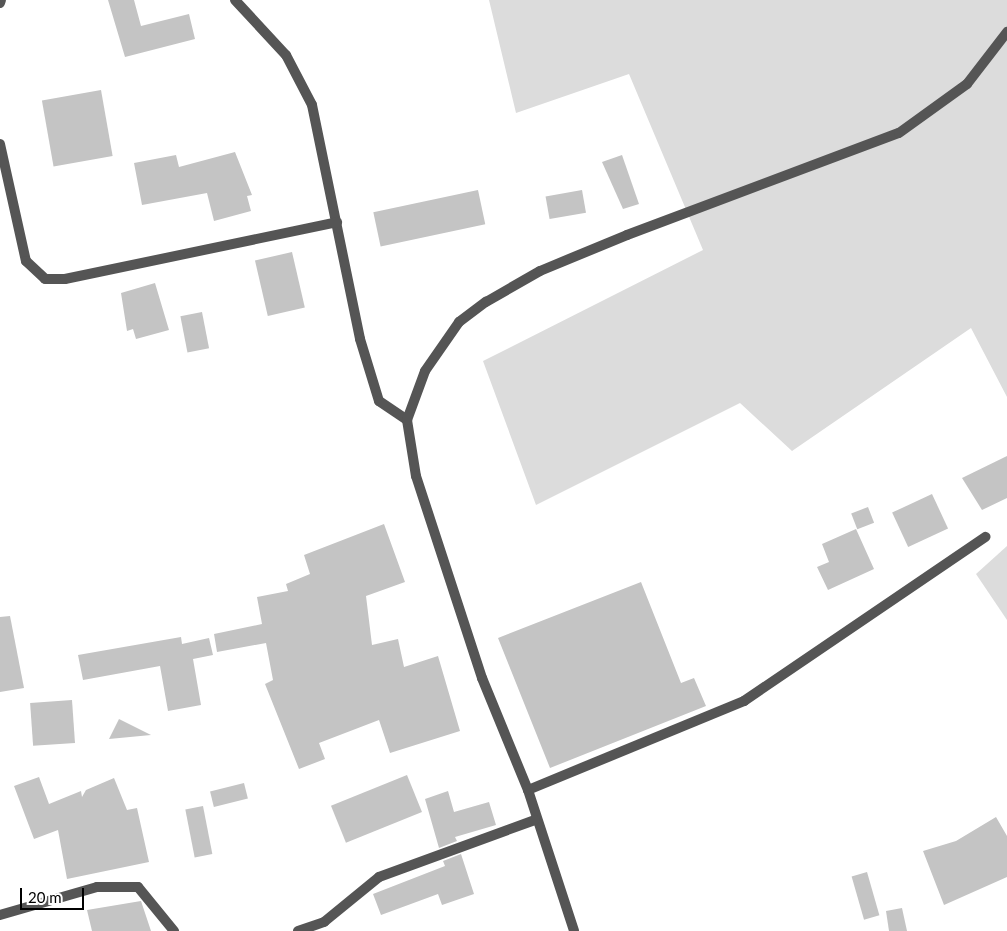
<!DOCTYPE html>
<html>
<head>
<meta charset="utf-8">
<style>
	body { margin:0 }
	#map { position:relative; width:1007px; height:931px; overflow:hidden; background:#fff; font-family:Lato,sans-serif }
	div>[style] { position:absolute }
	.green>* { inset:0; background:#dcdcdc }
	.building>* { inset:0; background:#c4c4c4; transform-origin:0 0 }
	.street>* { height:10px; margin:-5px; padding:0 5px; transform-origin:5px; border-radius:5px; background:#555 }
	span { translate:-50% -50%; white-space:nowrap; text-align:center; line-height:1.15; -webkit-text-stroke:4.5px #fff; paint-order:stroke }
	.scale { position:absolute; left:20px; top:888px; width:64px; height:22px; box-sizing:border-box; border:2px solid #000; border-top:0; padding-left:6px; font-size:15px; line-height:18px; white-space:nowrap; color:#000; -webkit-text-stroke:4px #fff; paint-order:stroke }
</style>
</head>
<body>
<div id="map">
	<div class="green">
		<i style="clip-path:polygon(489px 0,1007px 0,1007px 397px,971px 328px,792px 451px,740px 403px,536px 505px,483px 361px,703px 250px,629px 74px,516px 113px)"></i>
		<i style="clip-path:polygon(1007px 546px,1007px 620px,976px 574px)"></i>
	</div>
	<div class="building">
		<i style="clip-path:polygon(108px 0,134px 0,141px 26px,189px 14px,195px 39px,125px 57px)"></i>
		<i style="left:101px;top:90px;width:67px;height:60px;rotate:80deg"></i>
		<i style="clip-path:polygon(235px 152px,252px 195px,247px 196px,251px 211px,214px 221px,207px 193px,142px 205px,134px 163px,176px 155px,179px 167px)"></i>
		<i style="clip-path:polygon(622px 155px,639px 204px,623px 209px,602px 162px)"></i>
		<i style="left:478px;top:190px;width:35px;height:107px;rotate:78deg"></i>
		<i style="left:582px;top:190px;width:23px;height:37px;rotate:80deg"></i>
		<i style="left:292px;top:252px;width:57px;height:38px;rotate:77deg"></i>
		<i style="clip-path:polygon(155px 283px,169px 330px,136px 339px,133px 329px,127px 331px,121px 293px)"></i>
		<i style="left:202px;top:312px;width:37px;height:22px;rotate:79deg"></i>
		<i style="clip-path:polygon(1007px 456px,1007px 498px,982px 510px,962px 478px)"></i>
		<i style="left:932px;top:494px;width:38px;height:44px;rotate:65deg"></i>
		<i style="left:868px;top:507px;width:17px;height:18px;rotate:69deg"></i>
		<i style="clip-path:polygon(384px 524px,405px 582px,366px 596px,372px 645px,398px 639px,404px 667px,438px 656px,460px 731px,390px 753px,379px 720px,319px 743px,325px 759px,299px 769px,265px 684px,273px 680px,266px 643px,217px 652px,214px 634px,262px 624px,257px 597px,288px 591px,286px 584px,310px 574px,304px 555px)"></i>
		<i style="clip-path:polygon(856px 529px,874px 569px,828px 590px,817px 567px,829px 562px,822px 544px)"></i>
		<i style="clip-path:polygon(641px 582px,681px 683px,694px 678px,706px 706px,550px 768px,498px 638px)"></i>
		<i style="clip-path:polygon(10px 616px,24px 688px,0 692px,0 617px)"></i>
		<i style="clip-path:polygon(181px 637px,182px 644px,209px 638px,213px 655px,193px 659px,201px 705px,168px 711px,160px 666px,83px 680px,78px 655px)"></i>
		<i style="left:72px;top:700px;width:43px;height:42px;rotate:86deg"></i>
		<i style="clip-path:polygon(119px 719px,151px 735px,109px 739px)"></i>
		<i style="left:407px;top:775px;width:40px;height:82px;rotate:68deg"></i>
		<i style="clip-path:polygon(39px 777px,49px 804px,81px 791px,82px 797px,86px 790px,114px 778px,127px 810px,137px 808px,149px 862px,67px 879px,58px 830px,34px 839px,14px 786px)"></i>
		<i style="left:244px;top:783px;width:16px;height:35px;rotate:76deg"></i>
		<i style="clip-path:polygon(448px 791px,454px 812px,489px 802px,496px 825px,455px 837px,457px 841px,439px 848px,425px 799px)"></i>
		<i style="left:203px;top:806px;width:49px;height:18px;rotate:79deg"></i>
		<i style="clip-path:polygon(996px 817px,1007px 836px,1007px 877px,944px 905px,923px 851px,956px 841px)"></i>
		<i style="clip-path:polygon(461px 854px,474px 894px,442px 905px,438px 894px,381px 915px,373px 894px,445px 866px,443px 861px)"></i>
		<i style="left:867px;top:872px;width:45px;height:16px;rotate:74deg"></i>
		<i style="clip-path:polygon(141px 901px,151px 931px,92px 931px,87px 910px)"></i>
		<i style="clip-path:polygon(902px 908px,907px 931px,889px 931px,886px 911px)"></i>
	</div>
	<div class="street">
		<i style="left:235px;top:0;width:75px;rotate:47.2deg"></i>
		<i style="left:286px;top:55px;width:56px;rotate:62.5deg"></i>
		<i style="left:312px;top:105px;width:239px;rotate:78.4deg"></i>
		<i style="left:360px;top:339px;width:65px;rotate:73deg"></i>
		<i style="left:379px;top:401px;width:34px;rotate:34deg"></i>
		<i style="left:407px;top:420px;width:57px;rotate:80.9deg"></i>
		<i style="left:416px;top:476px;width:213px;rotate:71.9deg"></i>
		<i style="left:482px;top:678px;width:121px;rotate:67.7deg"></i>
		<i style="left:528px;top:790px;width:148px;rotate:71.9deg"></i>
		<i style="left:0;top:3px;width:3px;rotate:-72deg"></i>
		<i style="left:0;top:144px;width:120px;rotate:77.5deg"></i>
		<i style="left:26px;top:261px;width:26px;rotate:43deg"></i>
		<i style="left:45px;top:279px;width:20px"></i>
		<i style="left:65px;top:279px;width:278px;rotate:-11.8deg"></i>
		<i style="left:407px;top:420px;width:52px;rotate:-69.8deg"></i>
		<i style="left:425px;top:371px;width:60px;rotate:-55.2deg"></i>
		<i style="left:459px;top:322px;width:34px;rotate:-37deg"></i>
		<i style="left:486px;top:302px;width:62px;rotate:-29.9deg"></i>
		<i style="left:540px;top:271px;width:94px;rotate:-22.5deg"></i>
		<i style="left:627px;top:235px;width:290px;rotate:-20.6deg"></i>
		<i style="left:899px;top:133px;width:84px;rotate:-35.8deg"></i>
		<i style="left:967px;top:84px;width:66px;rotate:-52.4deg"></i>
		<i style="left:528px;top:790px;width:234px;rotate:-22.4deg"></i>
		<i style="left:744px;top:701px;width:292px;rotate:-34.2deg"></i>
		<i style="left:0;top:915px;width:101px;rotate:-16.1deg"></i>
		<i style="left:97px;top:887px;width:41px"></i>
		<i style="left:138px;top:887px;width:57px;rotate:50.7deg"></i>
		<i style="left:298px;top:931px;width:28px;rotate:-19deg"></i>
		<i style="left:324px;top:922px;width:71px;rotate:-39.3deg"></i>
		<i style="left:379px;top:877px;width:166px;rotate:-20.1deg"></i>
	</div>
	<div class="scale">20 m</div>
</div>
</body>
</html>
